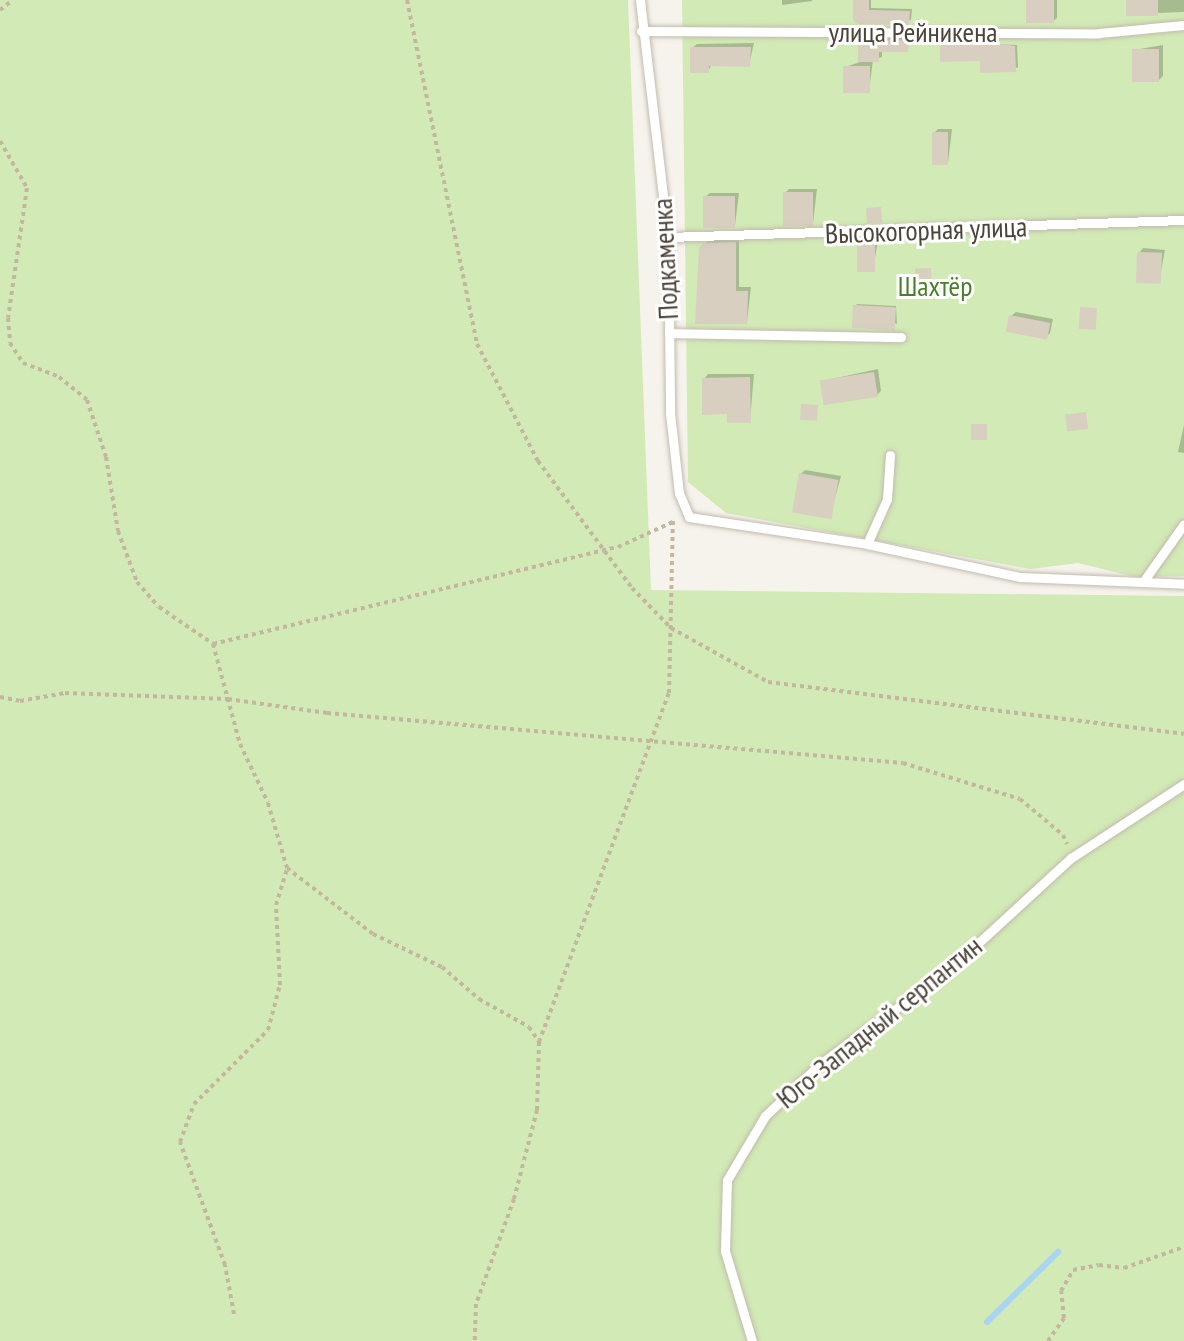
<!DOCTYPE html>
<html>
<head>
<meta charset="utf-8">
<style>
	body { margin:0 }
	#map { position:relative; width:1184px; height:1341px; overflow:hidden; background:#f6f3ec; font-family:"PT Sans Narrow",sans-serif }
	div>[style] { position:absolute }
	.green>* { inset:0; background:#d2eab5 }
	.shadow>* { inset:0; background:#0003 }
	.stream>* { height:6px; margin:-3px; padding:0 3px; transform-origin:3px; border-radius:3px; background:#a9d4f2 }
	.building>* { inset:0; background:#d8cfc1; transform-origin:0 0 }
	.path>* { height:4px; margin-top:-2px; transform-origin:0; background:repeating-linear-gradient(90deg,#c4b79f 0 4px,transparent 0 8px) }
	.roads { filter:drop-shadow(0 0 2px #c2bbae) drop-shadow(0 0 2px #c2bbae) }
	.service>* { height:9px; margin:-4.5px; padding:0 4.5px; transform-origin:4.5px; border-radius:4.5px; background:#fff }
	span { translate:-50% -50%; white-space:nowrap; text-align:center; line-height:1.15; -webkit-text-stroke:6px #fff; paint-order:stroke }
	.street-label { font-size:28px; color:#4b4439 }
	.park-label { font-size:28px; color:#4a7f2a }
</style>
</head>
<body>
<div id="map">
	<div class="green">
		<i style="clip-path:polygon(0 0,628px 0,651px 590px,1184px 596px,1184px 1341px,0 1341px)"></i>
		<i style="clip-path:polygon(682px 0,1184px 0,1184px 576px,1135px 577px,1078px 563px,1030px 569px,726px 513px,688px 482px)"></i>
	</div>
	<div class="shadow">
		<i style="clip-path:polygon(782px 0,812px 0,812px 1px,782px 5px)"></i>
		<i style="clip-path:polygon(855px 0,871px 0,871px 8px,912px 9px,911px 20px,859px 22px)"></i>
		<i style="clip-path:polygon(1028px 0,1057px 0,1057px 18px,1052px 22px)"></i>
		<i style="clip-path:polygon(1128px 0,1184px 0,1184px 12px,1129px 14px)"></i>
		<i style="clip-path:polygon(863px 37px,911px 37px,907px 50px,882px 50px,882px 57px,873px 60px,869px 91px,845px 67px,860px 62px)"></i>
		<i style="clip-path:polygon(944px 42px,1017px 45px,1018px 68px,982px 59px)"></i>
		<i style="clip-path:polygon(754px 43px,749px 65px,712px 64px,708px 71px,692px 48px,697px 44px)"></i>
		<i style="clip-path:polygon(1163px 45px,1163px 76px,1159px 80px,1134px 50px)"></i>
		<i style="clip-path:polygon(938px 129px,952px 129px,948px 163px,934px 133px)"></i>
		<i style="clip-path:polygon(789px 189px,817px 189px,813px 223px,785px 193px)"></i>
		<i style="clip-path:polygon(710px 193px,739px 193px,735px 225px,705px 197px)"></i>
		<i style="clip-path:polygon(739px 239px,739px 287px,751px 287px,747px 322px,701px 249px,709px 240px)"></i>
		<i style="clip-path:polygon(863px 240px,878px 240px,873px 270px,859px 244px)"></i>
		<i style="clip-path:polygon(1143px 248px,1165px 250px,1159px 282px,1139px 253px)"></i>
		<i style="clip-path:polygon(857px 304px,896px 306px,897px 324px,855px 306px)"></i>
		<i style="clip-path:polygon(1016px 312px,1053px 319px,1050px 333px,1046px 338px,1011px 316px)"></i>
		<i style="clip-path:polygon(878px 369px,881px 391px,877px 395px,822px 381px)"></i>
		<i style="clip-path:polygon(708px 374px,754px 374px,750px 421px,729px 412px,704px 379px)"></i>
		<i style="clip-path:polygon(1184px 425px,1184px 453px,1178px 452px)"></i>
		<i style="clip-path:polygon(805px 470px,841px 476px,830px 516px,801px 474px)"></i>
	</div>
	<div class="stream">
		<i style="left:987px;top:1322px;width:100px;rotate:-44.6deg"></i>
	</div>
	<div class="building">
		<i style="clip-path:polygon(853px 0,869px 0,869px 10px,910px 11px,909px 25px,858px 24px,853px 21px)"></i>
		<i style="left:1026px;top:0;width:28px;height:23px"></i>
		<i style="left:1126px;top:0;width:32px;height:16px"></i>
		<i style="clip-path:polygon(858px 39px,909px 40px,908px 52px,879px 52px,879px 62px,858px 62px)"></i>
		<i style="clip-path:polygon(994px 43px,1015px 46px,1016px 72px,980px 73px,980px 61px,940px 62px,940px 44px)"></i>
		<i style="clip-path:polygon(690px 47px,751px 47px,750px 67px,709px 66px,709px 73px,690px 73px)"></i>
		<i style="left:1132px;top:49px;width:27px;height:33px"></i>
		<i style="left:843px;top:66px;width:27px;height:27px"></i>
		<i style="left:932px;top:132px;width:16px;height:33px"></i>
		<i style="left:783px;top:192px;width:30px;height:34px"></i>
		<i style="left:703px;top:196px;width:32px;height:32px"></i>
		<i style="left:881px;top:207px;width:15px;height:15px;rotate:86deg"></i>
		<i style="clip-path:polygon(736px 242px,736px 291px,748px 291px,747px 324px,695px 324px,699px 248px,703px 243px)"></i>
		<i style="left:857px;top:244px;width:18px;height:28px"></i>
		<i style="left:1137px;top:252px;width:25px;height:31px;rotate:2deg"></i>
		<i style="left:931px;top:268px;width:25px;height:16px;rotate:88deg"></i>
		<i style="left:853px;top:305px;width:43px;height:23px;rotate:3deg"></i>
		<i style="left:1080px;top:307px;width:17px;height:22px;rotate:3deg"></i>
		<i style="left:1009px;top:315px;width:42px;height:17px;rotate:11deg"></i>
		<i style="left:874px;top:372px;width:25px;height:55px;rotate:81deg"></i>
		<i style="clip-path:polygon(750px 377px,751px 423px,727px 423px,727px 414px,702px 415px,702px 378px)"></i>
		<i style="left:801px;top:404px;width:17px;height:16px;rotate:3deg"></i>
		<i style="left:1086px;top:412px;width:17px;height:21px;rotate:83deg"></i>
		<i style="left:971px;top:424px;width:16px;height:16px"></i>
		<i style="left:799px;top:473px;width:40px;height:40px;rotate:10deg"></i>
	</div>
	<div class="path">
		<i style="left:407px;top:0;width:351px;rotate:78.5deg"></i>
		<i style="left:477px;top:344px;width:132px;rotate:62.5deg"></i>
		<i style="left:538px;top:461px;width:158px;rotate:53.5deg"></i>
		<i style="left:632px;top:588px;width:56px;rotate:45.7deg"></i>
		<i style="left:671px;top:628px;width:111px;rotate:29.1deg"></i>
		<i style="left:768px;top:682px;width:419px;rotate:7.1deg"></i>
		<i style="left:0;top:10px;width:16px;rotate:-38deg"></i>
		<i style="left:0;top:141px;width:54px;rotate:60.1deg"></i>
		<i style="left:27px;top:188px;width:131px;rotate:98.3deg"></i>
		<i style="left:8px;top:318px;width:25px;rotate:85deg"></i>
		<i style="left:10px;top:343px;width:24px;rotate:57deg"></i>
		<i style="left:23px;top:363px;width:39px;rotate:21deg"></i>
		<i style="left:59px;top:377px;width:36px;rotate:39deg"></i>
		<i style="left:87px;top:400px;width:60px;rotate:71.6deg"></i>
		<i style="left:106px;top:457px;width:75px;rotate:80.8deg"></i>
		<i style="left:118px;top:531px;width:54px;rotate:69.6deg"></i>
		<i style="left:137px;top:582px;width:33px;rotate:49deg"></i>
		<i style="left:159px;top:607px;width:65px;rotate:34.4deg"></i>
		<i style="left:213px;top:644px;width:104px;rotate:74.9deg"></i>
		<i style="left:240px;top:744px;width:65px;rotate:64.6deg"></i>
		<i style="left:268px;top:803px;width:68px;rotate:73.7deg"></i>
		<i style="left:287px;top:868px;width:108px;rotate:37.5deg"></i>
		<i style="left:373px;top:934px;width:76px;rotate:25.6deg"></i>
		<i style="left:442px;top:967px;width:49px;rotate:40.9deg"></i>
		<i style="left:479px;top:999px;width:57px;rotate:29.2deg"></i>
		<i style="left:529px;top:1027px;width:18px;rotate:56deg"></i>
		<i style="left:539px;top:1042px;width:68px;rotate:91.7deg"></i>
		<i style="left:537px;top:1110px;width:92px;rotate:104.5deg"></i>
		<i style="left:514px;top:1199px;width:112px;rotate:109.9deg"></i>
		<i style="left:476px;top:1304px;width:37px;rotate:92deg"></i>
		<i style="left:213px;top:644px;width:416px;rotate:-13.5deg"></i>
		<i style="left:618px;top:547px;width:63px;rotate:-24.5deg"></i>
		<i style="left:0;top:697px;width:20px;rotate:11deg"></i>
		<i style="left:20px;top:701px;width:46px;rotate:-10.1deg"></i>
		<i style="left:65px;top:693px;width:163px;rotate:2.1deg"></i>
		<i style="left:228px;top:699px;width:100px;rotate:8deg"></i>
		<i style="left:327px;top:713px;width:578px;rotate:4.96deg"></i>
		<i style="left:903px;top:763px;width:122px;rotate:17.1deg"></i>
		<i style="left:1020px;top:799px;width:56px;rotate:39.9deg"></i>
		<i style="left:1063px;top:835px;width:10px;rotate:66deg"></i>
		<i style="left:539px;top:1042px;width:372px;rotate:-69.6deg"></i>
		<i style="left:669px;top:693px;width:172px;rotate:-88.7deg"></i>
		<i style="left:234px;top:1314px;width:50px;rotate:-100.4deg"></i>
		<i style="left:225px;top:1265px;width:131px;rotate:-110.1deg"></i>
		<i style="left:180px;top:1142px;width:40px;rotate:-69.8deg"></i>
		<i style="left:194px;top:1104px;width:105px;rotate:-45deg"></i>
		<i style="left:268px;top:1030px;width:47px;rotate:-75.1deg"></i>
		<i style="left:280px;top:985px;width:80px;rotate:-92.9deg"></i>
		<i style="left:276px;top:905px;width:39px;rotate:-73deg"></i>
		<i style="left:1048px;top:1341px;width:28px;rotate:-55deg"></i>
		<i style="left:1064px;top:1318px;width:27px;rotate:-96deg"></i>
		<i style="left:1061px;top:1291px;width:24px;rotate:-60deg"></i>
		<i style="left:1073px;top:1270px;width:26px;rotate:-11deg"></i>
		<i style="left:1099px;top:1265px;width:25px;rotate:7deg"></i>
		<i style="left:1124px;top:1268px;width:64px;rotate:-19.3deg"></i>
	</div>
	<div class="roads">
		<div class="service">
			<i style="left:640px;top:0;width:239px;rotate:83.3deg"></i>
			<i style="left:668px;top:237px;width:176px;rotate:89.3deg"></i>
			<i style="left:670px;top:413px;width:81px;rotate:83.6deg"></i>
			<i style="left:679px;top:493px;width:26px;rotate:67deg"></i>
			<i style="left:689px;top:517px;width:180px;rotate:8.6deg"></i>
			<i style="left:867px;top:544px;width:157px;rotate:12.2deg"></i>
			<i style="left:1020px;top:577px;width:164px;rotate:2.4deg"></i>
			<i style="left:641px;top:31px;width:458px;rotate:0.3deg"></i>
			<i style="left:1099px;top:33px;width:85px;rotate:-5.4deg"></i>
			<i style="left:668px;top:237px;width:516px;rotate:-1.89deg"></i>
			<i style="left:669px;top:333px;width:232px;rotate:1deg"></i>
			<i style="left:867px;top:544px;width:49px;rotate:-66deg"></i>
			<i style="left:887px;top:499px;width:44px;rotate:-86.1deg"></i>
			<i style="left:1145px;top:579px;width:67px;rotate:-54.7deg"></i>
			<i style="left:752px;top:1341px;width:94px;rotate:-106.7deg"></i>
			<i style="left:725px;top:1251px;width:71px;rotate:-88.4deg"></i>
			<i style="left:727px;top:1180px;width:74px;rotate:-59.3deg"></i>
			<i style="left:765px;top:1116px;width:76px;rotate:-43.4deg"></i>
			<i style="left:820px;top:1064px;width:160px;rotate:-36.1deg"></i>
			<i style="left:949px;top:970px;width:166px;rotate:-42.6deg"></i>
			<i style="left:1071px;top:858px;width:135px;rotate:-33.2deg"></i>
		</div>
	</div>
	<div class="street-label">
		<span style="left:913px;top:32px">улица Рейникена</span>
		<span style="left:926px;top:230px;rotate:-2deg">Высокогорная улица</span>
		<span style="left:665px;top:259px;rotate:-93deg">Подкаменка</span>
		<span style="left:879px;top:1022px;rotate:-39deg">Юго-Западный серпантин</span>
	</div>
	<div class="park-label">
		<span style="left:935px;top:286px">Шахтёр</span>
	</div>
</div>
</body>
</html>
